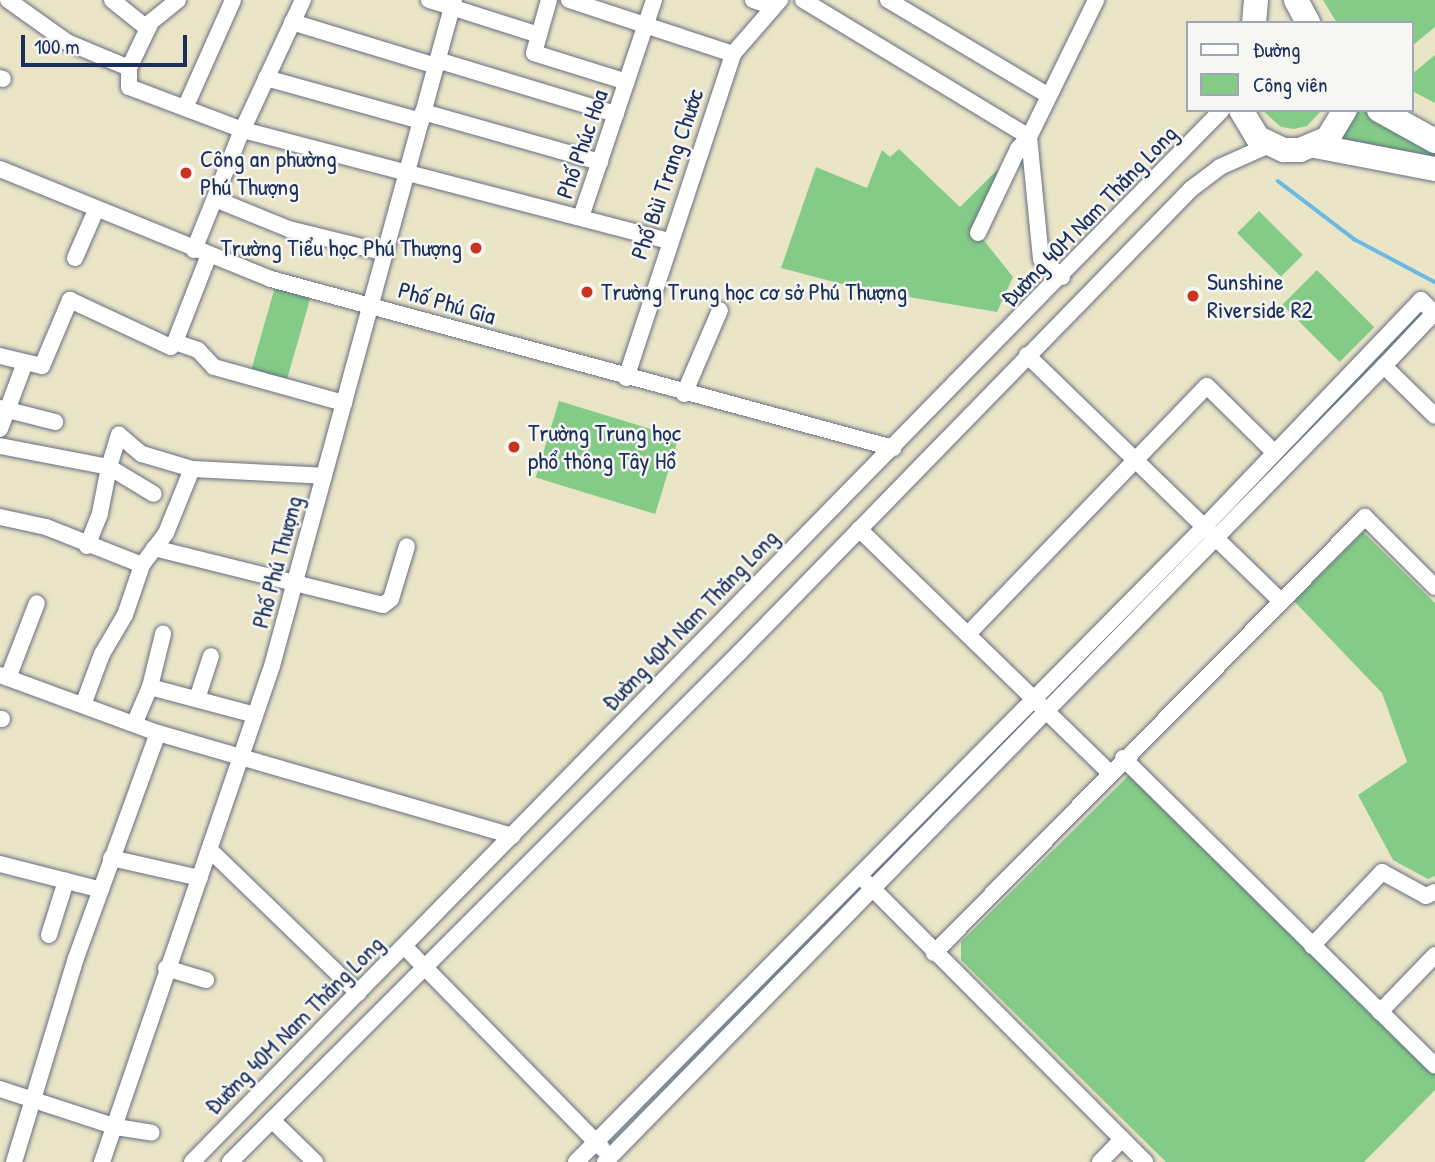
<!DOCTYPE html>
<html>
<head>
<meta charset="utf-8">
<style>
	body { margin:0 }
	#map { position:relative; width:1435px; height:1162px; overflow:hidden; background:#ebe5c7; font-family:"Patrick Hand",sans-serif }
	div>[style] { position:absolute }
	.green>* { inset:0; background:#84cb87; transform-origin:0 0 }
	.stream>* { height:3.5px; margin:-1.75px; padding:0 1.75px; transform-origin:1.75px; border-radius:1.75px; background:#6cb9e6 }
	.roads { filter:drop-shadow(0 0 2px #646f83) drop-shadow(0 0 2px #646f83) }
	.minor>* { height:16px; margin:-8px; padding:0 8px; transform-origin:8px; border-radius:8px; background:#fff }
	.highway>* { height:24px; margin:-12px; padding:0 12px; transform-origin:12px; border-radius:12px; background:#fff }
	.dots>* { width:19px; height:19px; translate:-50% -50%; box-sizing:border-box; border:4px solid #f6f6f2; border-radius:50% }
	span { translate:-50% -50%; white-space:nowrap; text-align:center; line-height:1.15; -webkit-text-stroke:5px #f6f6f2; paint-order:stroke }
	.street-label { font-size:24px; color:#1b2f5e }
	.poi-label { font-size:24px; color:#1b2f5e }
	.left { translate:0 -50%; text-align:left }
	.right { translate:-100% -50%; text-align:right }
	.legend { position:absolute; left:1186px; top:21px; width:228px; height:91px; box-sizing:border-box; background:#f6f6f2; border:2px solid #9ea6b7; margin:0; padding:9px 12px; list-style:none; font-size:21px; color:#1b2f5e }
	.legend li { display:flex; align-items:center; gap:14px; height:35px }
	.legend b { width:35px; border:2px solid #9ea6b7 }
	.scale { position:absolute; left:21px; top:35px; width:166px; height:32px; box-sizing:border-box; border:4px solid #1b2f5e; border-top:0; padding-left:9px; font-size:21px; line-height:24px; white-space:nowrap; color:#1b2f5e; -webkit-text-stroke:5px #f6f6f2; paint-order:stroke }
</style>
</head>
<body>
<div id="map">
	<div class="green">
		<i style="clip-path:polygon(1323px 0,1435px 0,1435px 27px,1412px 46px,1412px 23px,1337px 23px)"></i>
		<i style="clip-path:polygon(1435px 55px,1435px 103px,1414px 92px,1412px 74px)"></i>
		<i style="clip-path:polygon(1262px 110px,1322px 110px,1307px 126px,1294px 129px,1281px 127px)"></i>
		<i style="clip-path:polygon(1343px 110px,1366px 110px,1435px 150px,1435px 165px,1335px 141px)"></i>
		<i style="clip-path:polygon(899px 149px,960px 207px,997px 170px,1005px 177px,978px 233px,1013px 277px,997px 312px,861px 289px,781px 268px,816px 167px,867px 188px,882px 150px,890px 157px)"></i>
		<i style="left:1259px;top:211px;width:62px;height:31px;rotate:45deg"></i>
		<i style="left:1317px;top:270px;width:81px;height:49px;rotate:45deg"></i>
		<i style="left:275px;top:287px;width:37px;height:89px;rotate:16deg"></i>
		<i style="left:559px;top:401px;width:125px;height:80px;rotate:17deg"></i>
		<i style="clip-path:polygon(1363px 532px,1435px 603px,1435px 876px,1428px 879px,1393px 860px,1358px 795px,1407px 762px,1382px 693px,1294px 601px)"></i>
		<i style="clip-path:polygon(1133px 771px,1435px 1074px,1435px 1090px,1364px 1162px,1166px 1162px,961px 960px,961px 942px)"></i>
	</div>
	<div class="stream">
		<i style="left:1278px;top:181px;width:96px;rotate:37.3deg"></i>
		<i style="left:1354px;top:239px;width:92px;rotate:28deg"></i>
	</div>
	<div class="roads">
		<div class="minor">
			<i style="left:8px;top:0;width:72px;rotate:35.4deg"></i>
			<i style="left:67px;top:42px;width:67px;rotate:22.8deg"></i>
			<i style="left:112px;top:0;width:46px;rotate:38.9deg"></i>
			<i style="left:178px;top:0;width:35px;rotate:141deg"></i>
			<i style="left:151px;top:22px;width:51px;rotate:115.6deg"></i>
			<i style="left:129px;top:68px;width:19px;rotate:90deg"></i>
			<i style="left:129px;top:87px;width:122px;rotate:20.7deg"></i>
			<i style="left:243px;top:130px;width:439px;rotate:14.6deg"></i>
			<i style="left:429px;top:0;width:115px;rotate:17.7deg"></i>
			<i style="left:549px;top:0;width:55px;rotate:105.8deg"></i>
			<i style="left:534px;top:53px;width:97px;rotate:17.3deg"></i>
			<i style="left:569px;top:0;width:173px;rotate:18.2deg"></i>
			<i style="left:753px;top:0;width:21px;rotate:19deg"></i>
			<i style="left:803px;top:0;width:264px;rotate:31.2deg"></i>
			<i style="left:1029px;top:137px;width:16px;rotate:133deg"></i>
			<i style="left:1018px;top:149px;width:93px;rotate:115.5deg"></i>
			<i style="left:888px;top:0;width:187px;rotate:30.8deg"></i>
			<i style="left:292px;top:22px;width:151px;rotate:17deg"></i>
			<i style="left:437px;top:60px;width:187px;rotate:16.8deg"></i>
			<i style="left:0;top:78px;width:3px;rotate:18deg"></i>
			<i style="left:266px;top:78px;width:161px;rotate:15.5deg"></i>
			<i style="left:185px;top:108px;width:118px;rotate:-66deg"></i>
			<i style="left:423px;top:112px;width:184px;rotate:15.8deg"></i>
			<i style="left:0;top:169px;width:292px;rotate:22.1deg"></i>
			<i style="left:271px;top:279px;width:645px;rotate:15.2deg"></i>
			<i style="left:215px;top:199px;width:80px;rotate:22.1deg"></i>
			<i style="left:289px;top:229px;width:100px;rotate:13.9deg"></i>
			<i style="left:581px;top:217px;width:229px;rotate:-71.4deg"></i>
			<i style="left:194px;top:250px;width:124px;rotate:-68.2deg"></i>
			<i style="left:240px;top:135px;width:149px;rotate:-65deg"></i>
			<i style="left:75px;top:258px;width:52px;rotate:-66.4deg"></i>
			<i style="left:1062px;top:277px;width:28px;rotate:-139deg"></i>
			<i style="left:1041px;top:259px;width:123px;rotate:-95.6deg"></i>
			<i style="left:1029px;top:137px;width:153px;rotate:-63.9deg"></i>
			<i style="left:175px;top:342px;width:93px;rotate:-68.7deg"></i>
			<i style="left:1027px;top:355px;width:354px;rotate:44.1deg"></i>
			<i style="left:0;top:356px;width:43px;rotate:13.4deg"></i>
			<i style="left:42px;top:366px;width:72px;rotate:-67deg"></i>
			<i style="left:70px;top:300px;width:111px;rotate:25deg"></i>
			<i style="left:171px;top:347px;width:6px;rotate:-51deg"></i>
			<i style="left:175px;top:342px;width:24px;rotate:19deg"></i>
			<i style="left:198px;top:350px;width:23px;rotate:47deg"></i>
			<i style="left:214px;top:367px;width:135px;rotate:15.5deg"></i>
			<i style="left:1384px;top:366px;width:71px;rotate:44.4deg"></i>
			<i style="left:626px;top:378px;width:341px;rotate:-71.7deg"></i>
			<i style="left:733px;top:54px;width:72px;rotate:-49deg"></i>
			<i style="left:684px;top:394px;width:91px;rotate:-66.8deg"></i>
			<i style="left:0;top:408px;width:57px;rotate:14.3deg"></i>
			<i style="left:0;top:429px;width:68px;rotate:-69.4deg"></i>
			<i style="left:0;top:446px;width:111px;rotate:10.9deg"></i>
			<i style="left:109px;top:467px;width:34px;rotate:-73deg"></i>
			<i style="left:119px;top:435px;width:30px;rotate:40deg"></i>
			<i style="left:142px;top:454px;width:52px;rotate:16.7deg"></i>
			<i style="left:192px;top:469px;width:132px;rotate:3deg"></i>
			<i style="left:0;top:517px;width:47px;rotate:12.3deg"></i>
			<i style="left:46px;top:527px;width:103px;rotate:21.6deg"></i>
			<i style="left:859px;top:529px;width:349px;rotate:44.2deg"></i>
			<i style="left:87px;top:546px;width:35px;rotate:-68deg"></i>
			<i style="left:100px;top:513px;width:47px;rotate:-78.9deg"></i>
			<i style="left:109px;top:467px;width:52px;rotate:31deg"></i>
			<i style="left:154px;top:548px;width:236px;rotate:14deg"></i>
			<i style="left:383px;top:605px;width:10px;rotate:-37deg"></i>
			<i style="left:391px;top:599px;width:55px;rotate:-73.2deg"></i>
			<i style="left:968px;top:634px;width:344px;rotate:-46.1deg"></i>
			<i style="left:1207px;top:386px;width:94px;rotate:44.6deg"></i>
			<i style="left:0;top:675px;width:168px;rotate:20.2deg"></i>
			<i style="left:158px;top:733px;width:369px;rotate:16.2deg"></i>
			<i style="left:8px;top:678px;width:80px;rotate:-68.9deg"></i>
			<i style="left:150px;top:687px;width:109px;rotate:14.9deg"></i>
			<i style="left:197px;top:699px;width:45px;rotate:-72deg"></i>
			<i style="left:83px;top:705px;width:54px;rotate:-69.6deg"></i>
			<i style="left:102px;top:654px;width:45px;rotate:-59.5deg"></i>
			<i style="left:125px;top:615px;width:53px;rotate:-71.2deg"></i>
			<i style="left:142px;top:565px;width:40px;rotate:-53deg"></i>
			<i style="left:166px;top:533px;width:69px;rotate:-67.9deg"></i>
			<i style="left:0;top:719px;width:2px"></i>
			<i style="left:135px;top:722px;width:38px;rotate:-67deg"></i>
			<i style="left:150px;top:687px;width:55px;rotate:-76.2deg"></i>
			<i style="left:1123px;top:758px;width:438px;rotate:44.6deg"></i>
			<i style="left:210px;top:850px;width:206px;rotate:44deg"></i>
			<i style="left:111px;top:858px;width:91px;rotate:12.7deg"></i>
			<i style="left:0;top:864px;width:104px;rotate:14.4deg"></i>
			<i style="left:867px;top:883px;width:394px;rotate:45.1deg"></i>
			<i style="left:49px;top:935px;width:57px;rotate:-72.5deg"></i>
			<i style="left:404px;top:946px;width:283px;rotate:45.6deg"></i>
			<i style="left:1312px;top:946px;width:102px;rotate:-46.6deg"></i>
			<i style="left:1382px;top:872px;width:50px;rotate:28.6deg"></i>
			<i style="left:1426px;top:896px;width:10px;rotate:-24deg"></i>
			<i style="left:934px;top:953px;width:613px;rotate:-45.33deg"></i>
			<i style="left:1365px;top:517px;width:99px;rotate:45deg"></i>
			<i style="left:166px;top:968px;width:42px;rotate:16.7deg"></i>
			<i style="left:1380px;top:1012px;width:79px;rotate:-46deg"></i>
			<i style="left:0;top:1089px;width:122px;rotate:18.1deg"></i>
			<i style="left:116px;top:1127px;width:36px;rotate:9deg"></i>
			<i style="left:272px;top:1120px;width:60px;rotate:44.3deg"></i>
			<i style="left:14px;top:1162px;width:213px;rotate:-73.1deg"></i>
			<i style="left:76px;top:958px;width:239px;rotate:-70deg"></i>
			<i style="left:102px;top:1162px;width:524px;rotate:-71.08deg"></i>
			<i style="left:272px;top:666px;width:690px;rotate:-74.72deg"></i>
			<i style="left:192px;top:1162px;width:1472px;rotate:-45.61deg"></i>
			<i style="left:230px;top:1162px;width:720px;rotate:-45deg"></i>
			<i style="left:739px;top:653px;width:648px;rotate:-45.75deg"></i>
			<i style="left:1191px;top:189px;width:36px;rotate:-37deg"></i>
			<i style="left:1220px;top:167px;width:54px;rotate:-24.2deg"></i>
			<i style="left:576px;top:1162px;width:893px;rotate:-45.32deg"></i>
			<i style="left:1204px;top:527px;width:314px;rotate:-46.3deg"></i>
			<i style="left:1421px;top:300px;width:18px;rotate:45deg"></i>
			<i style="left:1434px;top:313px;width:73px;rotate:133.3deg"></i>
			<i style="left:1384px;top:366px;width:1114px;rotate:134.38deg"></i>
			<i style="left:1100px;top:1162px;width:32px;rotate:-46deg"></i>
		</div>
		<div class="highway">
			<i style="left:1296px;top:0;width:26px;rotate:62deg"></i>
			<i style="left:1254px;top:23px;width:23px;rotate:-85deg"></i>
			<i style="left:1241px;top:110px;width:33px;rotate:59deg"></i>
			<i style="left:1258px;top:138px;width:29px;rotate:25deg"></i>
			<i style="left:1284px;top:150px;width:16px"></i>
			<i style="left:1300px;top:150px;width:30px;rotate:-23deg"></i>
			<i style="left:1328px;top:138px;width:33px;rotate:-59deg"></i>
			<i style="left:1379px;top:110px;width:64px;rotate:29deg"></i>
			<i style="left:1315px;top:146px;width:122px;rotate:10.9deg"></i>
		</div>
	</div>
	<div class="dots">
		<i style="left:186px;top:173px;background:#c8321e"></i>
		<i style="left:476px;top:248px;background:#c8321e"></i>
		<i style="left:587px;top:292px;background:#c8321e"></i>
		<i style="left:1193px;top:296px;background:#c8321e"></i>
		<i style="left:514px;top:447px;background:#c8321e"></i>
	</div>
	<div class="street-label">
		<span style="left:582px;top:144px;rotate:-71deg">Phố Phúc Hoa</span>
		<span style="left:667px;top:174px;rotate:-71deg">Phố Bùi Trang Chước</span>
		<span style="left:1089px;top:216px;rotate:-46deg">Đường 40M Nam Thăng Long</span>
		<span style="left:447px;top:303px;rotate:16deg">Phố Phú Gia</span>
		<span style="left:277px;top:562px;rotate:-75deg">Phố Phú Thượng</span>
		<span style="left:690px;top:620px;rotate:-46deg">Đường 40M Nam Thăng Long</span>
		<span style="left:294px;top:1025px;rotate:-45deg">Đường 40M Nam Thăng Long</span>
	</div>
	<div class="poi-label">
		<span class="left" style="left:200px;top:173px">Công an phường<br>Phú Thượng</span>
		<span class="right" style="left:462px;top:248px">Trường Tiểu học Phú Thượng</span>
		<span class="left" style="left:1207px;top:296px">Sunshine<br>Riverside R2</span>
		<span class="left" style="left:601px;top:292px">Trường Trung học cơ sở Phú Thượng</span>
		<span class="left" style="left:528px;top:447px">Trường Trung học<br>phổ thông Tây Hồ</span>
	</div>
	<ul class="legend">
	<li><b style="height:9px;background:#fff"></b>Đường</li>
	<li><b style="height:19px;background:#84cb87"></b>Công viên</li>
	</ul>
	<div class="scale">100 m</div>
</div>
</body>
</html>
